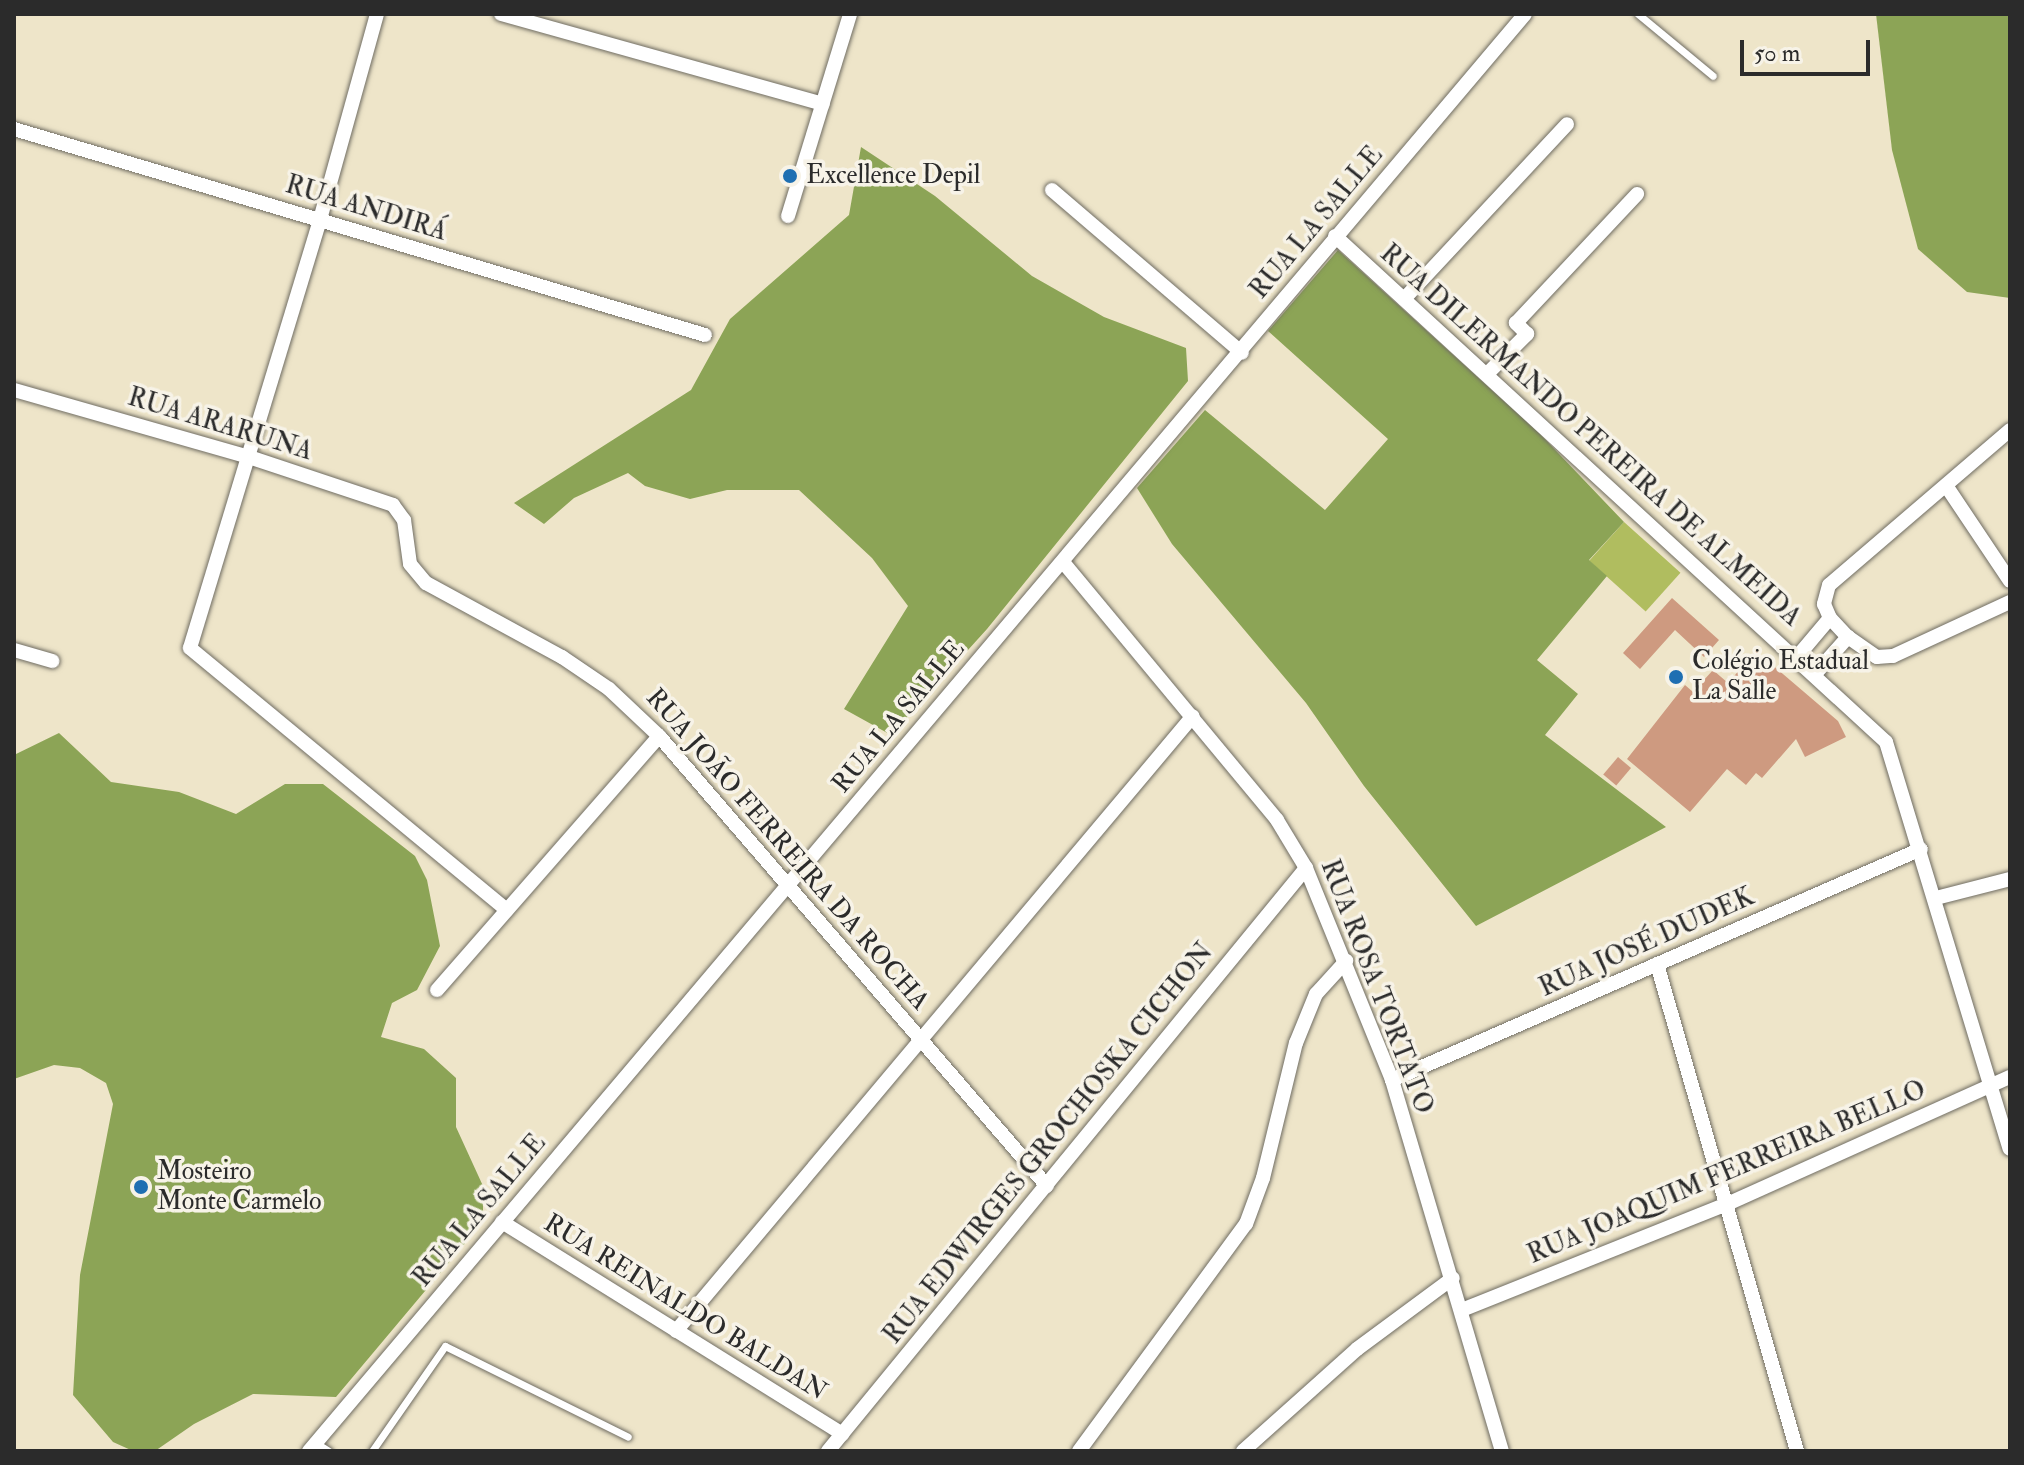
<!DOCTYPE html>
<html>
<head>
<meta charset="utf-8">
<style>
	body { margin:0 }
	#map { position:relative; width:2024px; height:1465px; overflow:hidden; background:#eee5c9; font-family:"IM FELL Double Pica",serif }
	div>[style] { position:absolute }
	.green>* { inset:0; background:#b0bd5f; transform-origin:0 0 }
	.forest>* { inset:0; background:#8ca456 }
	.building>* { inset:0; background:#ce9a80; transform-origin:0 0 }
	.roads { filter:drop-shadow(0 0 2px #6f6c62) drop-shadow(0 0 2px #6f6c62) }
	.lane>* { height:7px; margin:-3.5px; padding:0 3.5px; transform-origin:3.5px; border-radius:3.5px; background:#fff }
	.street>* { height:14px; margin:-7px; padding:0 7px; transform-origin:7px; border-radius:7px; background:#fff }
	.dots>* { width:22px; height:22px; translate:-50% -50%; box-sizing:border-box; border:4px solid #f7f3e8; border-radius:50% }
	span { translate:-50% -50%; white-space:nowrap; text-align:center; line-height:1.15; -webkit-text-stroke:7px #f7f3e8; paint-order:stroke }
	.poi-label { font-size:26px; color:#2b2b2b }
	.left { translate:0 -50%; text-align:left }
	.street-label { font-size:26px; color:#2b2b2b }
	.frame { position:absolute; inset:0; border:16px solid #2b2b2b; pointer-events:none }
	.scale { position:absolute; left:1740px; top:40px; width:130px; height:36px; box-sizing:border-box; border:4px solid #2b2b2b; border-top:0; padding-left:10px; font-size:24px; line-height:28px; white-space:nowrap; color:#2b2b2b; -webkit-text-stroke:6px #f7f3e8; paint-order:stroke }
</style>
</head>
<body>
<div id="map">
	<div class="green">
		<i style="left:1624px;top:522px;width:76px;height:52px;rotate:42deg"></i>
	</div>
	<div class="forest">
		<i style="clip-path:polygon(1876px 14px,2010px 14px,2010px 298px,1967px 292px,1918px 249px,1892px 150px)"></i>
		<i style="clip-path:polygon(861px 147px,935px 196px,1032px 276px,1104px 317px,1186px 348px,1188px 381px,987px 629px,891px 735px,844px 709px,908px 606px,872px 558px,799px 490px,727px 490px,690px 499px,645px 486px,628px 473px,574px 498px,544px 524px,514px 503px,691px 390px,730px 319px,849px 215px)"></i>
		<i style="clip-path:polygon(1338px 250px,1540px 434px,1624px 522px,1589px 560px,1607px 576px,1537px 660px,1578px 694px,1545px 735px,1666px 827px,1476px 926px,1364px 786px,1306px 703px,1172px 544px,1137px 488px,1205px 410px,1325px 510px,1388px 439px,1268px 331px)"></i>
		<i style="clip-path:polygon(59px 733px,111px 782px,179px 792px,236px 814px,285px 784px,323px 784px,415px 856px,427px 880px,440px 946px,417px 990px,392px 1003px,381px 1037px,424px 1049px,456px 1078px,456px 1127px,483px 1186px,483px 1222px,336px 1397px,253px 1394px,194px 1424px,155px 1451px,133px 1451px,113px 1442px,73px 1395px,80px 1275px,113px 1104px,106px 1083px,80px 1068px,54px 1065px,14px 1079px,14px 755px)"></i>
	</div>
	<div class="building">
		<i style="clip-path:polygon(1672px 598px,1719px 640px,1704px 657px,1675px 630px,1640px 669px,1623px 653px)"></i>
		<i style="clip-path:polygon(1756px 651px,1838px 721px,1846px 737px,1805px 757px,1796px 739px,1762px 778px,1756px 773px,1746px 785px,1727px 769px,1690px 812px,1627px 759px,1685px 685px,1693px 692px,1713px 670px,1728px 683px)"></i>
		<i style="left:1618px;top:757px;width:17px;height:23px;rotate:40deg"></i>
	</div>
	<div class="roads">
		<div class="lane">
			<i style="left:1638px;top:14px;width:97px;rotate:39.6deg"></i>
			<i style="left:316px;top:1443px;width:15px;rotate:32deg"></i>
			<i style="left:372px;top:1451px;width:128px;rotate:-55.2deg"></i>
			<i style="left:445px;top:1346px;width:204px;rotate:26.4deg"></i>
		</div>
		<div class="street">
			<i style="left:377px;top:14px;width:214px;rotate:105.5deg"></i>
			<i style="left:320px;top:220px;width:447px;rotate:106.9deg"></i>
			<i style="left:190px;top:648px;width:411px;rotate:39.6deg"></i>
			<i style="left:501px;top:14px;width:334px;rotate:15.6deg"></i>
			<i style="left:14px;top:129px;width:721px;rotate:16.6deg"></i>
			<i style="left:1052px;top:190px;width:250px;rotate:40.6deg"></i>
			<i style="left:788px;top:216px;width:211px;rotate:-72.9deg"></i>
			<i style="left:1335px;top:236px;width:748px;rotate:42.56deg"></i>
			<i style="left:1886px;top:742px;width:425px;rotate:73.1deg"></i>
			<i style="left:1404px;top:299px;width:239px;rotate:-47deg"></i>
			<i style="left:1487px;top:374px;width:57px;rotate:-45deg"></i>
			<i style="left:1527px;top:334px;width:16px;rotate:-135deg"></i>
			<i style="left:1516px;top:323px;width:177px;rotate:-46.8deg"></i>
			<i style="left:14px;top:390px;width:241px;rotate:15.9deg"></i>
			<i style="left:246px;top:456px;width:155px;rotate:18.4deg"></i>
			<i style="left:393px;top:505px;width:19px;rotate:54deg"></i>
			<i style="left:404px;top:520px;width:44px;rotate:82.2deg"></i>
			<i style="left:410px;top:564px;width:25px;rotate:50deg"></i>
			<i style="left:426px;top:583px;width:155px;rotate:28.6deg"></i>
			<i style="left:562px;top:657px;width:57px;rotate:34.2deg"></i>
			<i style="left:609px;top:689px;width:69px;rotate:43.2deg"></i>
			<i style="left:659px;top:736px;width:594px;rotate:49.23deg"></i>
			<i style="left:2010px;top:430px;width:238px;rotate:139.4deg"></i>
			<i style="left:1829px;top:585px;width:20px;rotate:105deg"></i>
			<i style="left:1824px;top:604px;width:15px;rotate:67deg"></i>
			<i style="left:1830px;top:618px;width:26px;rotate:47deg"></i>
			<i style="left:1848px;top:637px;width:35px;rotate:35deg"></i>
			<i style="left:1877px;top:657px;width:16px;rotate:-4deg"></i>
			<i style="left:1893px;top:656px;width:129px;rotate:-24.8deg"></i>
			<i style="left:1947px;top:487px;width:113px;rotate:56.2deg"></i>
			<i style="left:1063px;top:562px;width:335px;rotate:50.3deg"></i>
			<i style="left:1277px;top:820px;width:56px;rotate:58.9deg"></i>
			<i style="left:1306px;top:868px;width:229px;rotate:67.9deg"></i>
			<i style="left:1392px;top:1080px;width:387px;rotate:73.5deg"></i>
			<i style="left:14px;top:650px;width:40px;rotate:16deg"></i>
			<i style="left:1797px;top:657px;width:51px;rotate:-49.8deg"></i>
			<i style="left:1815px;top:674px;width:50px;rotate:-48.3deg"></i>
			<i style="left:1936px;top:898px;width:76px;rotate:-14.4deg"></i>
			<i style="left:1657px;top:964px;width:507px;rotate:73.96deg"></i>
			<i style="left:437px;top:990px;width:337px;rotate:-48.8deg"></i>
			<i style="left:1392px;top:1080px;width:577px;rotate:-23.59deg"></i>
			<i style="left:502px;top:1222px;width:401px;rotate:31.9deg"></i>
			<i style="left:1462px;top:1310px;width:283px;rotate:-21.8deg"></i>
			<i style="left:1725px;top:1205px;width:312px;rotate:-24.2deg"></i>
			<i style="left:676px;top:1331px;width:803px;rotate:-49.95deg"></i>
			<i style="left:309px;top:1451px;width:1882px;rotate:-49.76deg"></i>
			<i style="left:828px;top:1451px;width:754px;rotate:-50.65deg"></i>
			<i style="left:1079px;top:1451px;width:282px;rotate:-53.7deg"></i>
			<i style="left:1246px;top:1224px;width:49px;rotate:-69.7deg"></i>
			<i style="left:1263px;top:1178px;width:139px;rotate:-76.3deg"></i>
			<i style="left:1296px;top:1043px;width:53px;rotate:-67.8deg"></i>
			<i style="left:1316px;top:994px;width:45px;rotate:-47.7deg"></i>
			<i style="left:1243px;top:1451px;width:153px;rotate:-41.8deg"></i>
			<i style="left:1357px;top:1349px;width:119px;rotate:-36.5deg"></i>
		</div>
	</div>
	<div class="dots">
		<i style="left:790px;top:176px;background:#1f6fb2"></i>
		<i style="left:1676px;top:677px;background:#1f6fb2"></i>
		<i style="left:141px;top:1187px;background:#1f6fb2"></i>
	</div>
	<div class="poi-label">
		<span class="left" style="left:806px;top:176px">Excellence Depil</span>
		<span class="left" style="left:1692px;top:677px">Colégio Estadual<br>La Salle</span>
		<span class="left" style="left:157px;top:1187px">Mosteiro<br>Monte Carmelo</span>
	</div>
	<div class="street-label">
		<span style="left:366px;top:209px;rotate:17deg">RUA ANDIRÁ</span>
		<span style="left:1317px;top:223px;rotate:-50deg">RUA LA SALLE</span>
		<span style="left:220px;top:425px;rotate:17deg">RUA ARARUNA</span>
		<span style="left:1590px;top:436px;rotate:42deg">RUA DILERMANDO PEREIRA DE ALMEIDA</span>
		<span style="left:899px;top:717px;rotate:-50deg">RUA LA SALLE</span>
		<span style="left:787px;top:850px;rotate:49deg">RUA JOÃO FERREIRA DA ROCHA</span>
		<span style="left:1647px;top:943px;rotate:-24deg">RUA JOSÉ DUDEK</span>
		<span style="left:1376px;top:987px;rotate:69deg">RUA ROSA TORTATO</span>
		<span style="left:1049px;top:1144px;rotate:-51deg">RUA EDWIRGES GROCHOSKA CICHON</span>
		<span style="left:1727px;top:1173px;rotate:-23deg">RUA JOAQUIM FERREIRA BELLO</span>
		<span style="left:480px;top:1211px;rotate:-50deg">RUA LA SALLE</span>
		<span style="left:685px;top:1308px;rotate:32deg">RUA REINALDO BALDAN</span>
	</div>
	<div class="frame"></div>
	<div class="scale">50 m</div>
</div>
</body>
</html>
